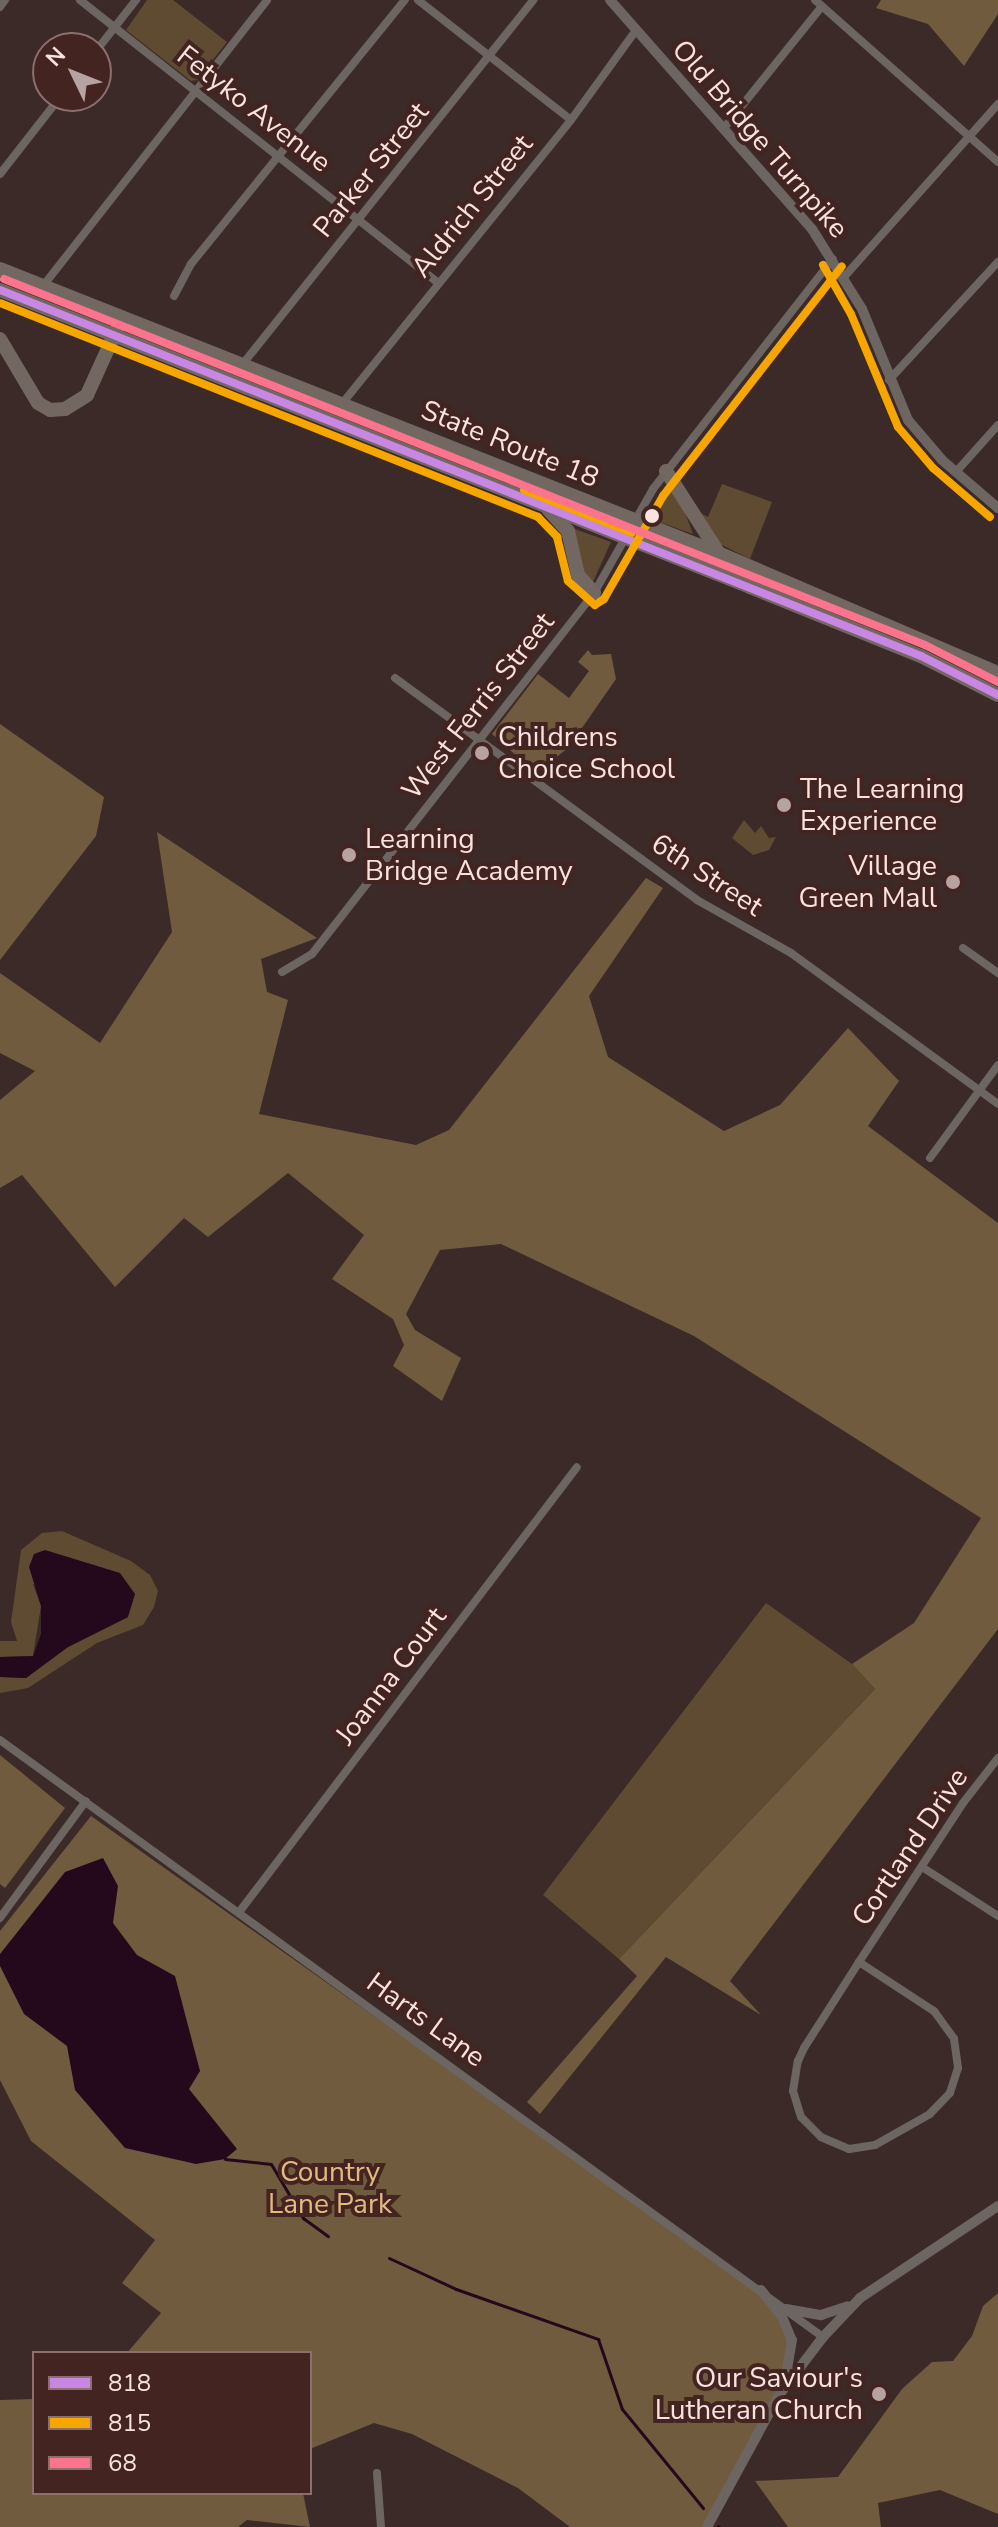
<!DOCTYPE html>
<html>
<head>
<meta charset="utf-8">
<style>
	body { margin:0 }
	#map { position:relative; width:998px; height:2527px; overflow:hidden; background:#3b2a28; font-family:"Nunito Sans",sans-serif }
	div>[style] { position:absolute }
	.green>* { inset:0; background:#5e4b31 }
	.forest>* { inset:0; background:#715b3e }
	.water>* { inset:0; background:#24091d }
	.stream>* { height:3px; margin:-1.5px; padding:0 1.5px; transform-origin:1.5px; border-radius:1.5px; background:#24091d }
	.minor>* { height:8px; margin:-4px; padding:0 4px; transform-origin:4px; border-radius:4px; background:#6c6561 }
	.tertiary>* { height:10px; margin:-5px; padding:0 5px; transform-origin:5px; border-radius:5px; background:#6c6561 }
	.trunk>* { height:14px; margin:-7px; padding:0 7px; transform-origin:7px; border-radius:7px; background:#736762 }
	.bus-1>* { height:8px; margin:-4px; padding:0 4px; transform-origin:4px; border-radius:4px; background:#c787e3 }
	.bus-2>* { height:8px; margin:-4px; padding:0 4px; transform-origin:4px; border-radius:4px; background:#f7a600 }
	.bus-3>* { height:8px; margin:-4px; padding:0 4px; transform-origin:4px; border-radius:4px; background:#fc738d }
	.dots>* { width:22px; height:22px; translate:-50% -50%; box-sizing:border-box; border:4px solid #432420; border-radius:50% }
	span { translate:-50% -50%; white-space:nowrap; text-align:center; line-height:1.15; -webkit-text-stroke:8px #432420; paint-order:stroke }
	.street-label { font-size:28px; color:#f8e3e0 }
	.poi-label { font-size:28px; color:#f8e3e0 }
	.left { translate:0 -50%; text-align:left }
	.right { translate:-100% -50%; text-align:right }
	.park-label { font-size:28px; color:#e2ba80 }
	.legend { position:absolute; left:32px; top:2351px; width:280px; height:144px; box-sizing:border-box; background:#432420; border:2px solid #8b706d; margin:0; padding:10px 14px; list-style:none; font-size:24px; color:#f8e3e0 }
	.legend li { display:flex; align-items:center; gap:16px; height:40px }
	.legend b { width:40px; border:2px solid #8b706d }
	.north { position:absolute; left:32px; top:32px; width:80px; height:80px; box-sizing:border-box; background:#432420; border:2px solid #8b706d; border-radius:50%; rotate:313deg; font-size:22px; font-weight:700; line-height:32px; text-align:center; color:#f8e3e0 }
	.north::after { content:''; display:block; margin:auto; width:28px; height:36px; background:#b6a2a0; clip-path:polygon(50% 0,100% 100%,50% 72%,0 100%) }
</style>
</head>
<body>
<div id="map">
	<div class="green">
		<i style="clip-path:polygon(147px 0,173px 0,227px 42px,197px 80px,191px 81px,126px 30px)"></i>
		<i style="clip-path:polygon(722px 484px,772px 502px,750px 559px,714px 541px,700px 513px,708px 517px)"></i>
		<i style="clip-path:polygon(665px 486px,679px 496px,693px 534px,654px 520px)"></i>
		<i style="clip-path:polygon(572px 528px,611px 542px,593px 582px,586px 579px)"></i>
		<i style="clip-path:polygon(744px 820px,755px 833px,761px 826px,769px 838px,776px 837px,769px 850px,753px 855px,732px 838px)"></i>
		<i style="clip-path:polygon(62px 1531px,131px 1561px,150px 1575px,158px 1591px,154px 1607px,143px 1625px,97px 1643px,28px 1688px,0 1693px,0 1677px,26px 1678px,68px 1647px,128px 1617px,33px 1584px,41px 1606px,33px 1656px,0 1657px,0 1641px,17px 1641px,11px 1622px,21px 1550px,42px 1533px)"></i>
		<i style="clip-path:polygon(766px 1603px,852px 1664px,875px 1689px,619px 1959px,543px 1895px)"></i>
	</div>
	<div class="forest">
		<i style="clip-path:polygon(881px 0,998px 0,998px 14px,964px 66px,928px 24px,876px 8px)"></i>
		<i style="clip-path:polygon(588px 650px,592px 655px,611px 654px,616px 679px,568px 748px,536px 773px,492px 734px,538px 674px,569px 698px,589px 671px,578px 662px)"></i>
		<i style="clip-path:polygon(0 724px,104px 797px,96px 836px,0 960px)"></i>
		<i style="clip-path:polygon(157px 832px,317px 938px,261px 959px,267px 992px,288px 1000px,259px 1114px,416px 1145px,449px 1130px,646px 878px,663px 888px,589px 996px,608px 1057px,724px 1131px,780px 1105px,848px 1028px,899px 1081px,868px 1126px,998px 1223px,998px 1629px,730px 1981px,761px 2015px,666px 1957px,540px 2114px,527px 2102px,637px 1976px,619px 1959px,875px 1689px,852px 1664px,914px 1623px,981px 1518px,694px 1336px,501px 1244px,440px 1250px,406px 1314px,415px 1330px,461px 1358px,442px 1401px,393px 1366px,404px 1345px,393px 1319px,332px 1279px,364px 1235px,288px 1173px,208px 1237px,184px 1218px,115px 1287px,22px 1175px,0 1188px,0 1100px,35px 1071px,0 1053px,0 973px,100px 1043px,172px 932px)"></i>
		<i style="clip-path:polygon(0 1755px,65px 1808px,5px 1888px,0 1884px)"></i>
		<i style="clip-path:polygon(91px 1816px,761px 2290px,792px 2340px,791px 2365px,711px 2527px,570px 2527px,518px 2488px,412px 2434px,374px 2423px,310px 2449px,310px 2353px,127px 2353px,161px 2313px,122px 2283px,155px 2240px,31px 2141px,0 2080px,0 1931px)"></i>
		<i style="clip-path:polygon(998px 2293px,998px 2514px,940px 2490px,878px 2503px,881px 2527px,788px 2527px,755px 2481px,838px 2477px,902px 2389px,932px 2362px,953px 2361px,972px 2336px,983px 2306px)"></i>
		<i style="clip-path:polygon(34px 2399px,34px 2493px,303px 2493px,310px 2527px,247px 2520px,238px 2527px,0 2527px,0 2400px)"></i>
	</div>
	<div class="water">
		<i style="clip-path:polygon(45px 1550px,120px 1573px,135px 1594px,128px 1617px,68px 1647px,26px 1678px,0 1677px,0 1657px,33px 1656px,41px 1634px,41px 1606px,29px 1567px,34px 1554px)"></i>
		<i style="clip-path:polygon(103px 1858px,118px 1886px,113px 1923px,137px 1955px,175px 1976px,200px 2071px,189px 2089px,237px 2149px,225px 2159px,196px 2164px,125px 2148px,75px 2090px,67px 2046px,24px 2014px,0 1966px,0 1954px,65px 1872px)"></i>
	</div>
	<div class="stream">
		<i style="left:225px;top:2159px;width:46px;rotate:6.2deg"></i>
		<i style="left:271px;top:2164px;width:63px;rotate:59.3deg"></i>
		<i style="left:303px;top:2218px;width:31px;rotate:36deg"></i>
		<i style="left:389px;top:2258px;width:74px;rotate:24.8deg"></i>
		<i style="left:456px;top:2289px;width:151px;rotate:19.4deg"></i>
		<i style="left:598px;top:2339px;width:74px;rotate:71.1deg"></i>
		<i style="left:622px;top:2409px;width:128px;rotate:50.7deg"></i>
		<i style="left:718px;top:2526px;width:1px;rotate:45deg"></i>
	</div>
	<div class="minor">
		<i style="left:80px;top:0;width:455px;rotate:38.3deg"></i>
		<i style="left:418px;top:0;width:194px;rotate:38.1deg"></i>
		<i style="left:815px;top:0;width:244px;rotate:41.5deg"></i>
		<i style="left:0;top:7px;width:9px;rotate:-54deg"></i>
		<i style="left:96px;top:51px;width:65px;rotate:-51.9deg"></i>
		<i style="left:724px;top:128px;width:156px;rotate:-51.2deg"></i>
		<i style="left:0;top:174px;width:99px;rotate:-52deg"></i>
		<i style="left:844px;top:277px;width:232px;rotate:-48.3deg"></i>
		<i style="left:43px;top:286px;width:363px;rotate:-51.9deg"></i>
		<i style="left:174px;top:296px;width:36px;rotate:-62deg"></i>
		<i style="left:191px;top:264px;width:340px;rotate:-51deg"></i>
		<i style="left:242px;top:365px;width:467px;rotate:-51.4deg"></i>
		<i style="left:889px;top:380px;width:161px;rotate:-47.3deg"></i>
		<i style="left:341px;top:405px;width:366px;rotate:-51.1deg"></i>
		<i style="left:571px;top:120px;width:107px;rotate:-54.1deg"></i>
		<i style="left:956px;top:472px;width:63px;rotate:-48.2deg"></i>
		<i style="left:395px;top:678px;width:375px;rotate:36.3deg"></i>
		<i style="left:697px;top:900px;width:108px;rotate:29.4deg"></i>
		<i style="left:791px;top:953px;width:256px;rotate:36.1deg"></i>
		<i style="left:963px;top:948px;width:43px;rotate:35.5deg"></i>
		<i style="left:282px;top:972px;width:35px;rotate:-31deg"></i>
		<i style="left:312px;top:954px;width:458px;rotate:-52deg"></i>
		<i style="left:594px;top:593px;width:120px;rotate:-60.4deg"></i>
		<i style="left:653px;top:489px;width:292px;rotate:-52deg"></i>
		<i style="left:930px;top:1158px;width:115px;rotate:-53.8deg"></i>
		<i style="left:0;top:1740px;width:1017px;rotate:35.96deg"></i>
		<i style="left:922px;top:1867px;width:90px;rotate:32.8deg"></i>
		<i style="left:240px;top:1911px;width:557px;rotate:-52.8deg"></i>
		<i style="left:0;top:1918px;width:145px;rotate:-53.7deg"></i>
		<i style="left:859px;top:1962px;width:90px;rotate:33.2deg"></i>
		<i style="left:934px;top:2011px;width:34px;rotate:54deg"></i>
		<i style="left:954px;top:2039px;width:29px;rotate:82deg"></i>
		<i style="left:958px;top:2068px;width:26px;rotate:108deg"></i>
		<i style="left:950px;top:2093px;width:29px;rotate:134deg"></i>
		<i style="left:930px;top:2114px;width:63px;rotate:150.6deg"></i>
		<i style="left:875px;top:2145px;width:26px;rotate:171deg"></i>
		<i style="left:849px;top:2149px;width:30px;rotate:-157deg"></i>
		<i style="left:821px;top:2137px;width:28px;rotate:-135deg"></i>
		<i style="left:801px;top:2117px;width:27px;rotate:-107deg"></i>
		<i style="left:793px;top:2091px;width:30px;rotate:-81deg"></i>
		<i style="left:798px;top:2061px;width:14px;rotate:-65deg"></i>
		<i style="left:804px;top:2048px;width:102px;rotate:-57.4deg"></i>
		<i style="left:859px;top:1962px;width:190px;rotate:-56.8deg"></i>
		<i style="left:963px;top:1803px;width:57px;rotate:-52.1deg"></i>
		<i style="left:377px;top:2473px;width:54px;rotate:85.8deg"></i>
	</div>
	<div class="tertiary">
		<i style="left:610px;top:0;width:305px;rotate:48.6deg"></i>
		<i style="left:812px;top:229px;width:94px;rotate:58deg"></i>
		<i style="left:862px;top:309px;width:120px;rotate:67.5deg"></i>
		<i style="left:908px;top:420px;width:52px;rotate:49.6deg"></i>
		<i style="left:942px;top:460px;width:74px;rotate:40.6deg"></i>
		<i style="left:761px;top:2290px;width:34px;rotate:52deg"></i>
		<i style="left:782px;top:2317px;width:25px;rotate:67deg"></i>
		<i style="left:792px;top:2340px;width:42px;rotate:99.7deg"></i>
		<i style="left:786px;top:2309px;width:36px;rotate:10deg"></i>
		<i style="left:821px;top:2315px;width:28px;rotate:-18deg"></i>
		<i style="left:707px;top:2527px;width:150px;rotate:-61.4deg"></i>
		<i style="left:779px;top:2395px;width:73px;rotate:-52.8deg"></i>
		<i style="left:823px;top:2337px;width:54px;rotate:-46.5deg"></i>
		<i style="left:860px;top:2298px;width:166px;rotate:-33.7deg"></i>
	</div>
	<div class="trunk">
		<i style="left:0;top:269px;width:772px;rotate:21.58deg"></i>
		<i style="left:718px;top:553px;width:305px;rotate:23.2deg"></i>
		<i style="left:0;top:290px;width:807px;rotate:21.6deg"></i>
		<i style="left:750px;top:587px;width:184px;rotate:22deg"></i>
		<i style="left:921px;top:656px;width:86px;rotate:26.9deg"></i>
		<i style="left:0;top:339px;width:74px;rotate:59.3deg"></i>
		<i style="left:38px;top:403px;width:14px;rotate:30deg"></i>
		<i style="left:50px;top:410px;width:15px;rotate:-4deg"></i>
		<i style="left:65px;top:409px;width:26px;rotate:-32deg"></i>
		<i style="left:87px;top:395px;width:72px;rotate:-65.6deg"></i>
		<i style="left:666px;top:471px;width:96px;rotate:57.3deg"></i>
		<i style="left:548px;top:509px;width:30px;rotate:48deg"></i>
		<i style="left:568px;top:531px;width:45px;rotate:77.2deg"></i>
		<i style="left:578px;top:575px;width:24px;rotate:48deg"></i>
	</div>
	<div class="bus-1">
		<i style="left:0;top:290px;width:991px;rotate:21.67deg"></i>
		<i style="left:921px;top:656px;width:86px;rotate:26.9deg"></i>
	</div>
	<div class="bus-2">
		<i style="left:823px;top:265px;width:56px;rotate:60.3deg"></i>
		<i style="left:851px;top:314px;width:122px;rotate:67.4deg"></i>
		<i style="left:898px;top:427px;width:54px;rotate:49.5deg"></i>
		<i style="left:933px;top:468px;width:75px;rotate:40.7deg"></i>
		<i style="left:0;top:303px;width:579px;rotate:21.69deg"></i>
		<i style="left:538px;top:517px;width:28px;rotate:46deg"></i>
		<i style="left:557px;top:537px;width:45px;rotate:76deg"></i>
		<i style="left:568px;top:581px;width:36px;rotate:42deg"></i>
		<i style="left:595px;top:605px;width:11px;rotate:-34deg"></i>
		<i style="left:604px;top:599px;width:119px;rotate:-60.2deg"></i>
		<i style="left:663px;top:496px;width:291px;rotate:-52.1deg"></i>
		<i style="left:524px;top:490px;width:116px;rotate:21.7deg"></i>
	</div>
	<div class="bus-3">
		<i style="left:4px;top:279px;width:991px;rotate:21.67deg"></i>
		<i style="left:925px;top:645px;width:82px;rotate:26.9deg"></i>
	</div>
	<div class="dots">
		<i style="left:652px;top:516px;background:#f8e3e0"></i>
		<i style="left:482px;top:753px;background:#b6a2a0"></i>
		<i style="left:784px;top:805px;background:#b6a2a0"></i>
		<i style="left:349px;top:855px;background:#b6a2a0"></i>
		<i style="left:953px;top:882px;background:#b6a2a0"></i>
		<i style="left:879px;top:2394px;background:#b6a2a0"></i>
	</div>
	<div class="street-label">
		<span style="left:254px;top:109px;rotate:38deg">Fetyko Avenue</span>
		<span style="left:760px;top:139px;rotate:49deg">Old Bridge Turnpike</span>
		<span style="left:371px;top:170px;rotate:-51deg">Parker Street</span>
		<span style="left:472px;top:206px;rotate:-51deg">Aldrich Street</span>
		<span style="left:510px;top:444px;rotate:22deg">State Route 18</span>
		<span style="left:478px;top:706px;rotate:-52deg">West Ferris Street</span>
		<span style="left:707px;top:875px;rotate:33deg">6th Street</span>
		<span style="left:391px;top:1676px;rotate:-53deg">Joanna Court</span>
		<span style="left:910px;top:1847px;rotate:-56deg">Cortland Drive</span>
		<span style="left:426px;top:2020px;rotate:36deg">Harts Lane</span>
	</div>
	<div class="poi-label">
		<span class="left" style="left:498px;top:753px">Childrens<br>Choice School</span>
		<span class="left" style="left:800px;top:805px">The Learning<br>Experience</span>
		<span class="left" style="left:365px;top:855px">Learning<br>Bridge Academy</span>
		<span class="right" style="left:937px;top:882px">Village<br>Green Mall</span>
		<span class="right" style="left:863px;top:2394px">Our Saviour's<br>Lutheran Church</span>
	</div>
	<div class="park-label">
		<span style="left:330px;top:2188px">Country<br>Lane Park</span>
	</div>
	<ul class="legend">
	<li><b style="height:10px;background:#c787e3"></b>818</li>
	<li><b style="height:10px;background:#f7a600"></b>815</li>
	<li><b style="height:10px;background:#fc738d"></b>68</li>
	</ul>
	<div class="north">N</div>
</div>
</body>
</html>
